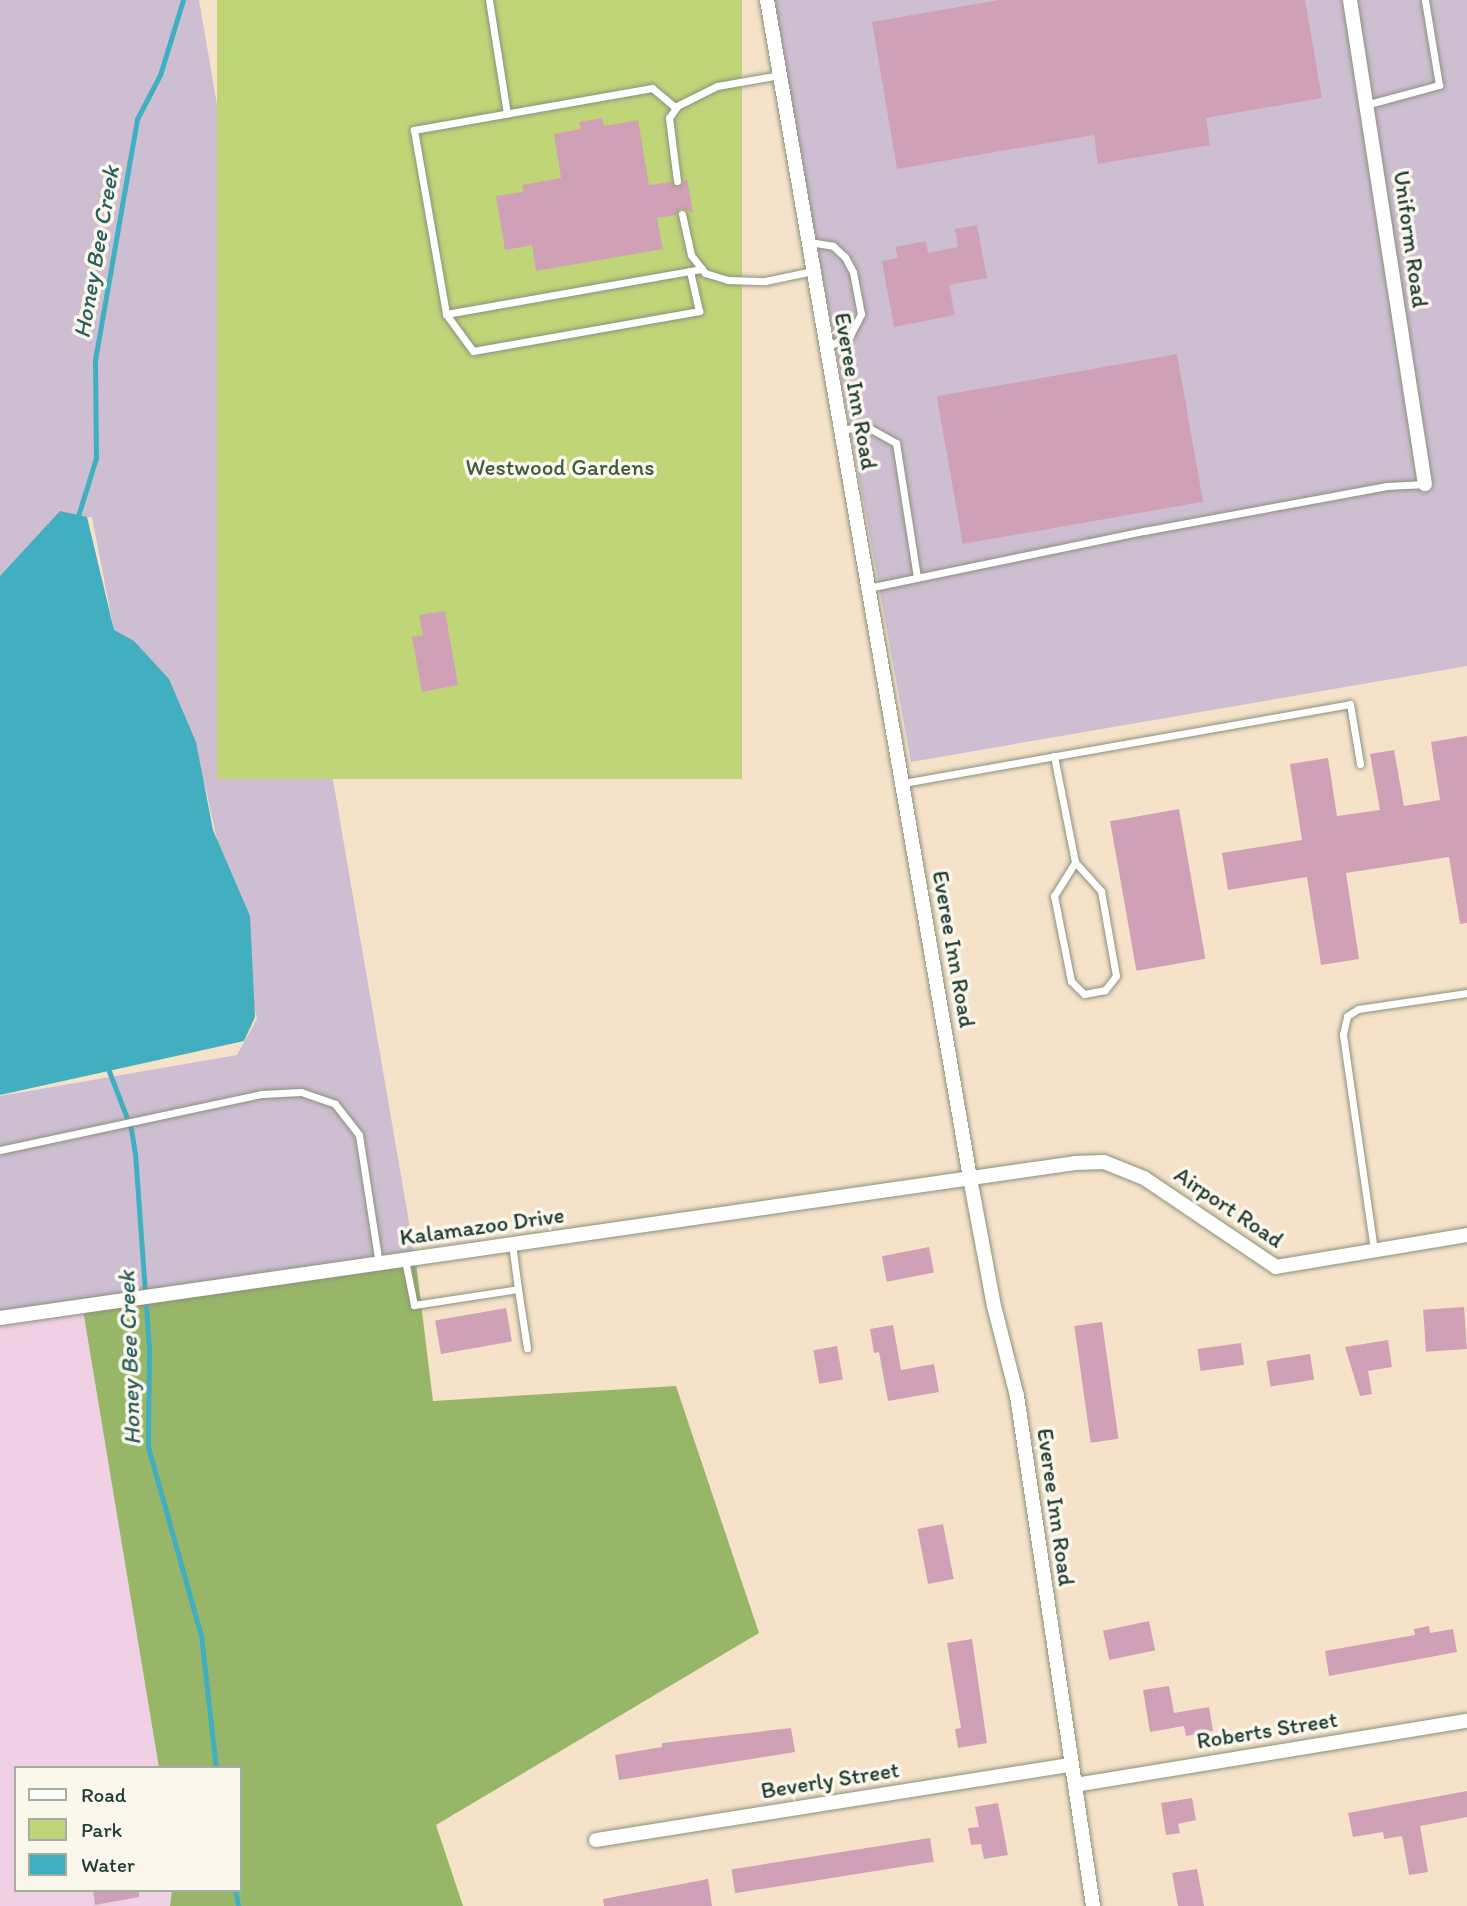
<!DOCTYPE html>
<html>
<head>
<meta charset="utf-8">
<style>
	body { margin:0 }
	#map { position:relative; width:1467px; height:1906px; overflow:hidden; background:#f5e2c9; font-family:Itim,sans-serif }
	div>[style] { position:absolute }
	.built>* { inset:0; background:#f0d0e5 }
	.industrial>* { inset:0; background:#cebed2 }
	.green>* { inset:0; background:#c0d478; transform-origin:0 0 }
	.forest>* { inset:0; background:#98b668 }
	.water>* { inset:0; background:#42afc0 }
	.stream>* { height:5px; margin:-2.5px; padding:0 2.5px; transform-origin:2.5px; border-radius:2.5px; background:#42afc0 }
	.building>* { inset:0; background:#d0a1b6; transform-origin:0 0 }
	.roads { filter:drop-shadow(0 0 2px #8a907e) drop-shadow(0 0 2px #8a907e) }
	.lane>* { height:7px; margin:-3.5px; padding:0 3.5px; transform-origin:3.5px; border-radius:3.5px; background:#fff }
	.street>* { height:14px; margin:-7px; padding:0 7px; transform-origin:7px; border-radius:7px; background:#fff }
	span { translate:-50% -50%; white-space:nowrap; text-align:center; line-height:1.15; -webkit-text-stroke:7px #fbf7ec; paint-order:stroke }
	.street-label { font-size:23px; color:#1f3d34 }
	.park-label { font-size:23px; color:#3f5b42 }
	.water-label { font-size:24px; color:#2a5f5e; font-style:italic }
	.legend { position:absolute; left:14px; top:1766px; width:228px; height:126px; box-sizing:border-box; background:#fbf7ec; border:2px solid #a3ada2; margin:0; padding:9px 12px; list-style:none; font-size:21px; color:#1f3d34 }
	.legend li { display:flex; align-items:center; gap:14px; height:35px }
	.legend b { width:35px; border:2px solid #a3ada2 }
</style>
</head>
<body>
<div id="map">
	<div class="built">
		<i style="clip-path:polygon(82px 1304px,159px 1768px,16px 1768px,16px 1890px,172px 1890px,170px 1906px,0 1906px,0 1317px)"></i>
	</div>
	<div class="industrial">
		<i style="clip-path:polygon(0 0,199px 0,416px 1263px,0 1317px,0 1096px,237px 1055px,257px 1019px,205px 786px,147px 678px,114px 631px,92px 517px,59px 518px,0 579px)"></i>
		<i style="clip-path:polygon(772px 0,1467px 0,1467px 666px,911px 762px)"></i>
	</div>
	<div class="green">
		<i style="left:217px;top:0;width:525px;height:779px"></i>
	</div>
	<div class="forest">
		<i style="clip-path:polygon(416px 1263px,433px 1401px,676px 1386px,759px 1633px,436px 1825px,463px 1906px,170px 1906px,172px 1890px,240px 1890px,240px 1768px,159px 1768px,82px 1304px)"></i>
	</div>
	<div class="water">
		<i style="clip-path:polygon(60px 511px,87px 517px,114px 630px,134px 641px,169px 679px,196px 742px,213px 830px,250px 916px,255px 1017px,244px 1041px,0 1095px,0 576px)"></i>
	</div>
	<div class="stream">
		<i style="left:78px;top:516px;width:61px;rotate:-72.8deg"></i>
		<i style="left:96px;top:458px;width:98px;rotate:-90.6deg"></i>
		<i style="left:95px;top:360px;width:245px;rotate:-80.1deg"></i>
		<i style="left:137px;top:119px;width:50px;rotate:-62.4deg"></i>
		<i style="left:160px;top:75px;width:78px;rotate:-73deg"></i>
		<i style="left:109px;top:1071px;width:62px;rotate:69.2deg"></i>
		<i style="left:131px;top:1129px;width:24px;rotate:81deg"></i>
		<i style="left:135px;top:1153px;width:196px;rotate:85.9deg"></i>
		<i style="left:149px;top:1348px;width:99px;rotate:90.6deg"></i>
		<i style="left:148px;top:1447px;width:195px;rotate:74.3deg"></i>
		<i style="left:201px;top:1635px;width:134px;rotate:83.6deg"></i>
		<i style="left:235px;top:1890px;width:16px;rotate:79deg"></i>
	</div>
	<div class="building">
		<i style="clip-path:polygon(999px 0,1305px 0,1322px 98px,1206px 118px,1210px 145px,1098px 164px,1094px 135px,897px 169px,872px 22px)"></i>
		<i style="clip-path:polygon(602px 118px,604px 126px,638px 120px,649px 185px,671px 182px,678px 187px,687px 179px,693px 213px,681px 208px,676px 215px,657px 218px,663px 249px,536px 271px,532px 245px,505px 250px,496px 196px,523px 192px,522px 185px,561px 178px,554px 134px,581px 129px,579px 122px)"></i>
		<i style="clip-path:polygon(977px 225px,987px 278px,949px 285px,955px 315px,894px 327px,882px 261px,898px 258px,895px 247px,926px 241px,928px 253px,958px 247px,955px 229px)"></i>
		<i style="left:1177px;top:354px;width:150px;height:244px;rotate:80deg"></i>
		<i style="clip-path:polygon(445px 611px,458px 685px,422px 692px,412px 637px,423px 635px,419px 615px)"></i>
		<i style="clip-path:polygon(1467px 736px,1467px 923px,1460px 924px,1449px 857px,1346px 873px,1359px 959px,1321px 965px,1307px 877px,1228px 890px,1222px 853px,1302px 840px,1290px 764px,1328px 758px,1337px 816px,1380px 810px,1370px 754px,1394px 750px,1404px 806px,1440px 800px,1431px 742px)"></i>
		<i style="left:1179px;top:809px;width:152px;height:70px;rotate:80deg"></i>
		<i style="left:929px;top:1247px;width:26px;height:48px;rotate:79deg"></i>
		<i style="left:1464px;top:1307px;width:42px;height:41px;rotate:86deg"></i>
		<i style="left:506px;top:1308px;width:34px;height:72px;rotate:80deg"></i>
		<i style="left:1102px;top:1322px;width:118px;height:28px;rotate:82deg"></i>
		<i style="clip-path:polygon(893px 1325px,901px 1370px,934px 1364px,939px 1392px,888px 1401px,879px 1352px,874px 1353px,870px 1329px)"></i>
		<i style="clip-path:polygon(1388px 1340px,1392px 1367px,1368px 1371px,1372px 1394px,1360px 1396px,1345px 1347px)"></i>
		<i style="left:1241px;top:1343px;width:22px;height:44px;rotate:82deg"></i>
		<i style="left:837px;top:1346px;width:34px;height:24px;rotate:80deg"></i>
		<i style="left:1310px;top:1354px;width:26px;height:44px;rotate:81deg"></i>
		<i style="left:943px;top:1524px;width:56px;height:26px;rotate:79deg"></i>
		<i style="left:1149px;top:1621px;width:30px;height:47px;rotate:78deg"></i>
		<i style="clip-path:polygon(1429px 1626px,1430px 1633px,1453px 1629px,1457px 1652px,1329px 1676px,1325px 1651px,1415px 1635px,1414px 1629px)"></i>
		<i style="clip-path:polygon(972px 1639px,987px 1743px,958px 1748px,955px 1729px,961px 1728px,947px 1643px)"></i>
		<i style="clip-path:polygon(1169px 1686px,1174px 1713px,1209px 1707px,1213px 1731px,1186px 1736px,1184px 1726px,1150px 1732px,1143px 1690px)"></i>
		<i style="clip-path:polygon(791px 1728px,795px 1752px,619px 1780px,615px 1755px,662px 1747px,662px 1743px)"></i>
		<i style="clip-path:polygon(1467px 1791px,1467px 1817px,1420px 1826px,1428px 1872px,1409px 1875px,1402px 1836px,1384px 1839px,1383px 1832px,1353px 1837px,1348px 1813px)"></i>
		<i style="clip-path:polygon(1192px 1798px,1196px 1820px,1178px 1824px,1180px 1833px,1166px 1835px,1161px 1803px)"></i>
		<i style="clip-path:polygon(998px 1803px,1008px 1855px,984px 1859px,981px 1844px,971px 1845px,968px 1828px,979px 1827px,975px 1807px)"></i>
		<i style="left:930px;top:1838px;width:24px;height:201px;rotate:81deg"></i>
		<i style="clip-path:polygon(1197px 1869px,1204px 1906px,1178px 1906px,1172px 1873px)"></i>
		<i style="clip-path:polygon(708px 1879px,712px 1906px,604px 1906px,603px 1899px)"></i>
		<i style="clip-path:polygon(93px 1890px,139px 1890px,139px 1897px,95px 1905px)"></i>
	</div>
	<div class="roads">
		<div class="lane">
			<i style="left:489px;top:0;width:115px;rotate:81deg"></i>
			<i style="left:1369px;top:104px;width:73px;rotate:-15.2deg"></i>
			<i style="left:1439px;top:85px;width:86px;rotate:-99.4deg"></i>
			<i style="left:676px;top:108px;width:31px;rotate:-140deg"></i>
			<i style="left:652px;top:88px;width:242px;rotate:170deg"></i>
			<i style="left:414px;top:130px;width:187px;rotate:80.1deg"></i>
			<i style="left:446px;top:314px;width:260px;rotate:-10deg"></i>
			<i style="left:677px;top:181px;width:64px;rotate:-97.2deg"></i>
			<i style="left:669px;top:118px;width:14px;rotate:-56deg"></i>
			<i style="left:677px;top:106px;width:45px;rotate:-26.6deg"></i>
			<i style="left:717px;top:86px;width:64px;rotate:-9.9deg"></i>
			<i style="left:682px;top:214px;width:42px;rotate:77.6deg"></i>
			<i style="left:691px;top:255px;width:23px;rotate:52deg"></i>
			<i style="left:705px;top:273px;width:24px;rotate:17deg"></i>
			<i style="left:728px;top:280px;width:37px;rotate:2deg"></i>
			<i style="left:765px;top:281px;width:49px;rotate:-11.8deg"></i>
			<i style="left:809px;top:242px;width:24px;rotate:9deg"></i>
			<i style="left:833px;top:246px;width:16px;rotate:43deg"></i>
			<i style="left:845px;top:257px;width:17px;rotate:62deg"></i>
			<i style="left:853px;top:272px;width:43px;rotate:79.2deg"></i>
			<i style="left:861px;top:314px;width:25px;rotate:117deg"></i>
			<i style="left:850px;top:336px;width:26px;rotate:155deg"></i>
			<i style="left:446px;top:314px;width:46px;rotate:53.9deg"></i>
			<i style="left:473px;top:351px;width:230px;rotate:-10deg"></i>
			<i style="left:699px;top:311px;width:41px;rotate:-102.7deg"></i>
			<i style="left:841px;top:429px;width:28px;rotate:-2deg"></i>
			<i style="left:869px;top:428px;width:31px;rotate:29deg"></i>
			<i style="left:896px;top:443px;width:136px;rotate:81.1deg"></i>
			<i style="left:868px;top:588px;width:282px;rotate:-11.7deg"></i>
			<i style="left:1144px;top:531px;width:247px;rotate:-10.5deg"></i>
			<i style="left:1387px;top:486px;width:38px;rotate:-3deg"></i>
			<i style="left:1054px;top:756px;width:108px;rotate:78.8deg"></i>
			<i style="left:1075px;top:862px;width:39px;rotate:48deg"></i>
			<i style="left:1101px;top:891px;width:86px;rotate:80deg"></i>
			<i style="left:1116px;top:976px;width:18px;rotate:128deg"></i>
			<i style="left:1105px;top:990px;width:21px;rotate:169deg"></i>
			<i style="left:1084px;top:994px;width:18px;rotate:-135deg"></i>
			<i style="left:1071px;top:981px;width:87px;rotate:-101.3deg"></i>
			<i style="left:1054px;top:896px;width:40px;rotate:-58deg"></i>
			<i style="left:903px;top:783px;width:454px;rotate:-10deg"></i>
			<i style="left:1350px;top:704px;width:61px;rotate:80.5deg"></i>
			<i style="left:0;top:1150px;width:268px;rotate:-12.1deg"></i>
			<i style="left:262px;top:1094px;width:39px;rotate:-3deg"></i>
			<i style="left:301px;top:1092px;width:36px;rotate:19deg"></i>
			<i style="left:335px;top:1104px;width:39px;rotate:52deg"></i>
			<i style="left:359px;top:1135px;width:131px;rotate:81.2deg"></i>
			<i style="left:1374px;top:1250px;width:218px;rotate:-98.2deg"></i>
			<i style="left:1343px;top:1034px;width:18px;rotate:-77deg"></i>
			<i style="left:1347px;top:1016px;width:13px;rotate:-32deg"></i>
			<i style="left:1358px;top:1009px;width:110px;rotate:-8.4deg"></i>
			<i style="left:405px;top:1260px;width:46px;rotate:78.7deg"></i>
			<i style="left:414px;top:1305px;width:105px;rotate:-8.7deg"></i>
			<i style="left:518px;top:1289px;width:45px;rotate:-97.6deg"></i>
			<i style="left:518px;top:1289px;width:60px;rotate:81.3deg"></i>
		</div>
		<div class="street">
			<i style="left:767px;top:0;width:1195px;rotate:80.22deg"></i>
			<i style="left:970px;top:1178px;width:130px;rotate:79.4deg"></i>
			<i style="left:994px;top:1306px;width:93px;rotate:75.7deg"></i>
			<i style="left:1017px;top:1396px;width:516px;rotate:81.52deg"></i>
			<i style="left:1350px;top:0;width:490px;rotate:81.2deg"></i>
			<i style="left:0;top:1318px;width:1086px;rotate:-8.2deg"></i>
			<i style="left:1075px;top:1163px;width:29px;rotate:-2deg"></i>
			<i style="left:1104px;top:1162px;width:43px;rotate:21.8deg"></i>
			<i style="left:1144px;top:1178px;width:159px;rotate:34deg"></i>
			<i style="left:1276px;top:1267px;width:194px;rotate:-9.5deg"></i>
			<i style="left:1075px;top:1785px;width:397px;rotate:-9.3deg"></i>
			<i style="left:596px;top:1840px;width:481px;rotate:-9deg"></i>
		</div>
	</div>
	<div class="street-label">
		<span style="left:1411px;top:239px;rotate:82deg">Uniform Road</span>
		<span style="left:856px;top:391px;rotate:80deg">Everee Inn Road</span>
		<span style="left:954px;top:949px;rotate:80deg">Everee Inn Road</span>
		<span style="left:1229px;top:1207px;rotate:34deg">Airport Road</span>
		<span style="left:482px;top:1226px;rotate:-8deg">Kalamazoo Drive</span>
		<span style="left:1056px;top:1507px;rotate:82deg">Everee Inn Road</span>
		<span style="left:1267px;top:1730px;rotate:-9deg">Roberts Street</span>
		<span style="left:830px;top:1780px;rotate:-9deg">Beverly Street</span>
	</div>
	<div class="park-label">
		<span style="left:560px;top:467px">Westwood Gardens</span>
	</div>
	<div class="water-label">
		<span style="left:96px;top:252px;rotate:-80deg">Honey Bee Creek</span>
		<span style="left:129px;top:1358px;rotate:-92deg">Honey Bee Creek</span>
	</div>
	<ul class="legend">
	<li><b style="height:9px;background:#fff"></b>Road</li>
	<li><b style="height:19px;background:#c0d478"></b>Park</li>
	<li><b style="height:19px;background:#42afc0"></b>Water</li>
	</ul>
</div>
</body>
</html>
